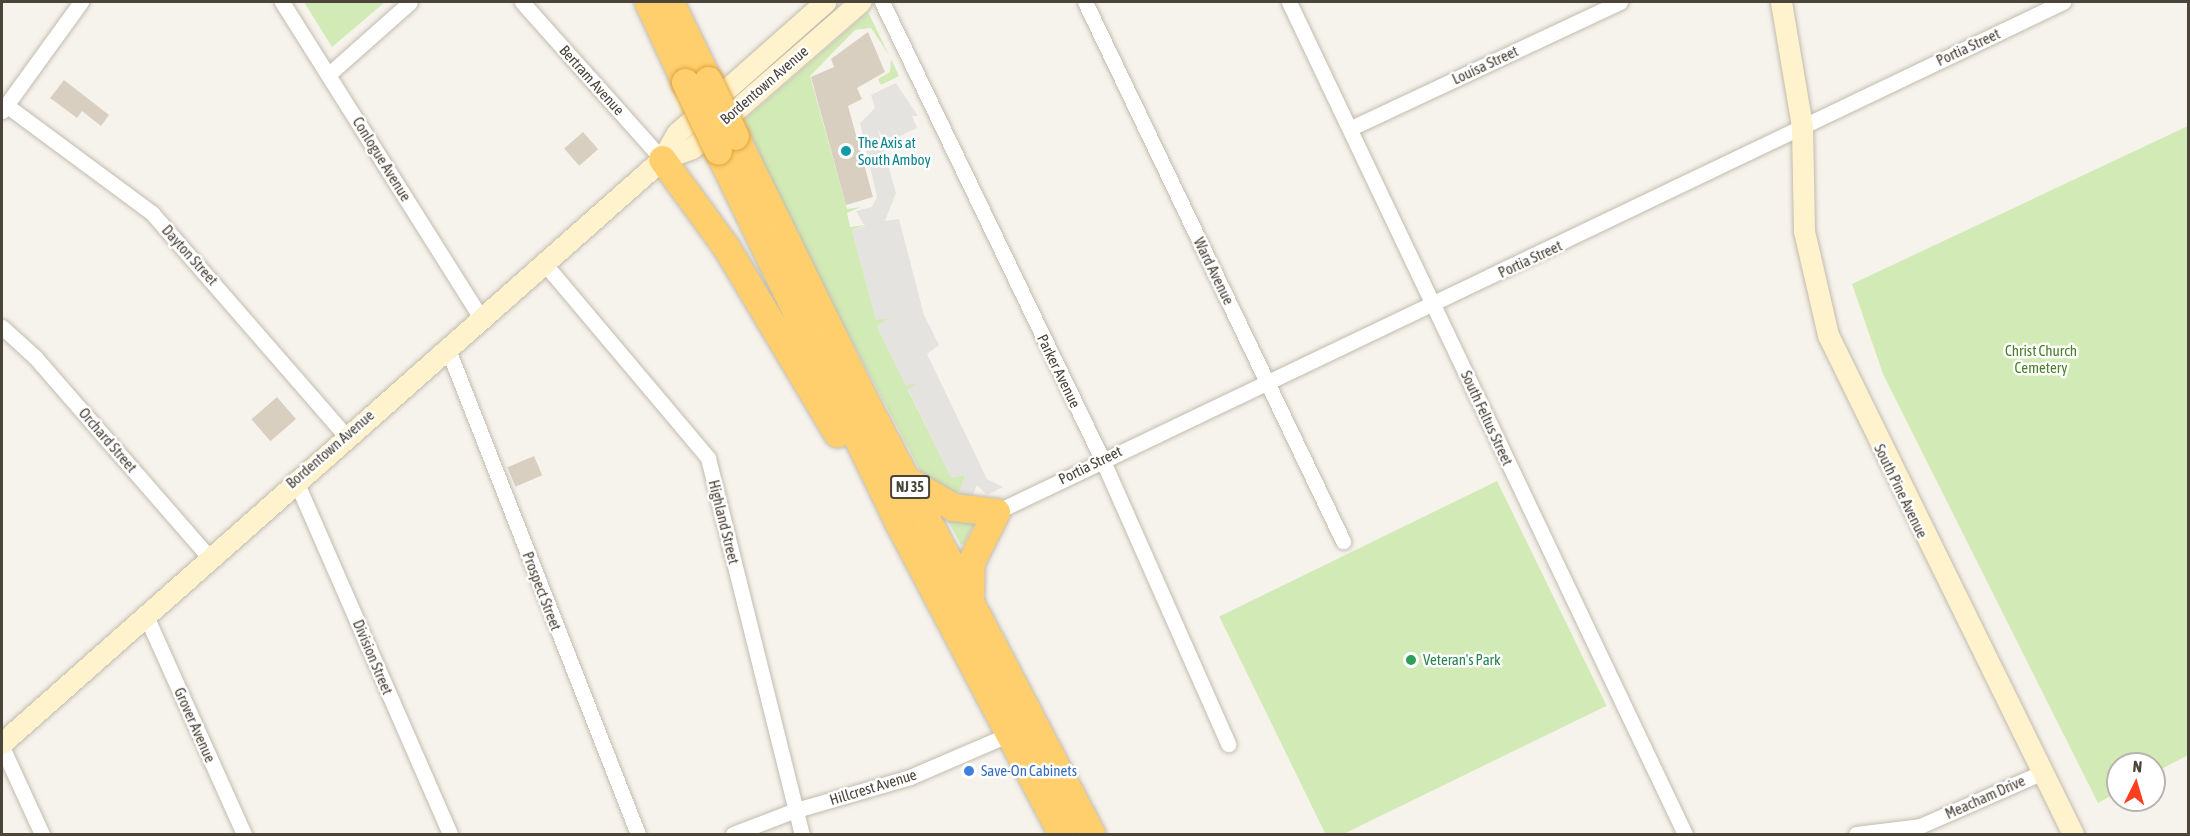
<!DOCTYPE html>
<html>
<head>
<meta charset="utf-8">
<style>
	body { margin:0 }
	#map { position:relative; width:2190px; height:836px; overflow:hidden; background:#f6f3ec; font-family:"Asap Condensed",sans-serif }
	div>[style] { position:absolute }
	.green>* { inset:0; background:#d2eab5; transform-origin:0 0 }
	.parking>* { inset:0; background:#e5e3e0 }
	.building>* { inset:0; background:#d8cfc1; transform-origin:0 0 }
	.roads { filter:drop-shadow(0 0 2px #c2bbae) drop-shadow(0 0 2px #c2bbae) }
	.street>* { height:15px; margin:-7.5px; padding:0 7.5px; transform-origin:7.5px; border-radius:7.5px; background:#fff }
	.secondary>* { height:21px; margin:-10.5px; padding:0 10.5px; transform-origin:10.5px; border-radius:10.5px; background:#fff3cd }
	.highway>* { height:27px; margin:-13.5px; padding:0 13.5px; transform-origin:13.5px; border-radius:13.5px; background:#ffcf6e }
	.bridges { filter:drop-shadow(0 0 2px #e0a43c) drop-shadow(0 0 2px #e0a43c) }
	.highway-bridge>* { height:27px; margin:-13.5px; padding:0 13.5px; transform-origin:13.5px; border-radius:13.5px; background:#ffcf6e }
	.dots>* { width:16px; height:16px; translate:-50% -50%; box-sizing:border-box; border:3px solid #fff; border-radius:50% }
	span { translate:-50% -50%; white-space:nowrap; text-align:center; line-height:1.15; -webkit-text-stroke:5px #fff; paint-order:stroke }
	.shield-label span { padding:2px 4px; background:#fff; border:2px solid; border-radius:4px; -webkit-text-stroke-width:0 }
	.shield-label { font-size:14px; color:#4b4439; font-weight:700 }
	.street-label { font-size:15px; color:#4b4439 }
	.culture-label { font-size:15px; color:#0d838f }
	.left { translate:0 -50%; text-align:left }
	.park-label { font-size:15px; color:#4a7f2a }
	.leisure-label { font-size:15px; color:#27864d }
	.shop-label { font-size:15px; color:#366cbe }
	.frame { position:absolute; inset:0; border:3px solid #4b4439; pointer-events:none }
	.north { position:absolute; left:2106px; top:752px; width:60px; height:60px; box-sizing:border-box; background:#fff; border:2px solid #b7b4b0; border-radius:50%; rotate:5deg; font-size:16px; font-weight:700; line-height:24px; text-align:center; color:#4b4439 }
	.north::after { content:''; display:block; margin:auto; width:21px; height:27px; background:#fc3f1d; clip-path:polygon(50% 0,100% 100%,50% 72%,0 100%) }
</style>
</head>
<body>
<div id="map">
	<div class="green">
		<i style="clip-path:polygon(304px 2px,385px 2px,332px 47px)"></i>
		<i style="clip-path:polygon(868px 12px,889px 55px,871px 28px,855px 30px,810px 76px,847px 209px,861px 207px,847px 213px,850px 227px,865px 225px,852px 230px,876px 319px,890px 318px,877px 326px,906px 385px,920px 382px,908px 390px,951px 477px,965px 475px,961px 491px,952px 494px,921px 472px,803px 249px,744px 120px)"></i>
		<i style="clip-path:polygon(891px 59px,899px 76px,881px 85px,878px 79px,890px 72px)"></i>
		<i style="clip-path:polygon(2188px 126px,2188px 755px,2154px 773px,2154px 764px,2118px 764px,2118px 792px,2098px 803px,1883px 374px,1852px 284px)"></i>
		<i style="left:1497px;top:481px;width:250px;height:309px;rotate:64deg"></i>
		<i style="clip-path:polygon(947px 519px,975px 522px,964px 544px,961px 545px)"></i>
	</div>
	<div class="parking">
		<i style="clip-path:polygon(896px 83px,918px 116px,912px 116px,917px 128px,887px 142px,878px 130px,896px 193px,885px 221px,899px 219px,924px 315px,939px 345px,927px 354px,987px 479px,1003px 487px,987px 495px,977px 485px,972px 498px,959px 493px,965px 475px,951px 478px,908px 389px,920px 382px,906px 386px,877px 326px,890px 318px,876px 320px,852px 230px,865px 226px,856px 211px,872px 207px,877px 197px,860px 123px,875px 108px,871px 95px)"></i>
	</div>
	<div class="building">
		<i style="clip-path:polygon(868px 32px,885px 72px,857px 88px,862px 99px,848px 106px,873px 197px,846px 205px,811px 77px,834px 67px,831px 59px)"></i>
		<i style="clip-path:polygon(64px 80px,109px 115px,101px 126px,82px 111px,77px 118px,50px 98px)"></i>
		<i style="left:583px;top:132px;width:23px;height:25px;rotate:49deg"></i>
		<i style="left:277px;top:397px;width:29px;height:34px;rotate:49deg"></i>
		<i style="left:534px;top:456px;width:21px;height:29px;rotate:67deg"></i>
	</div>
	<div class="roads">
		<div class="street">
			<i style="left:282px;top:2px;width:372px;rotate:57.8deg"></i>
			<i style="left:522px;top:2px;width:210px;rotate:48.3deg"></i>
			<i style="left:882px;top:2px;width:507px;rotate:64.29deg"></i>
			<i style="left:1102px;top:459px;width:312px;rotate:66.1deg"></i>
			<i style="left:1085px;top:2px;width:598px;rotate:64.42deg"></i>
			<i style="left:1289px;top:2px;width:921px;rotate:64.55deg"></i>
			<i style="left:329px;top:74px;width:108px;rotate:-41.6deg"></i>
			<i style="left:6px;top:105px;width:182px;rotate:36.5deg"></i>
			<i style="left:152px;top:213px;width:294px;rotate:49deg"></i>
			<i style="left:2px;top:111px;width:135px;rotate:-54.1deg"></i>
			<i style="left:1351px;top:128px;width:297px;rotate:-25.1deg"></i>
			<i style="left:544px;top:263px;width:255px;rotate:49.9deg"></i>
			<i style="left:708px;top:458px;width:388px;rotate:76deg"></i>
			<i style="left:2px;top:327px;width:45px;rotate:42.3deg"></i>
			<i style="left:35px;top:357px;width:267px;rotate:49deg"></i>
			<i style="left:447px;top:347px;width:523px;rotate:68.59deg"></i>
			<i style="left:295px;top:479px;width:387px;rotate:66.4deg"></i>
			<i style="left:996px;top:512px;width:1183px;rotate:-25.55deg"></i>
			<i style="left:146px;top:616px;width:239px;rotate:65.8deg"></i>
			<i style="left:2px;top:747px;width:96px;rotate:65.3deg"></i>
			<i style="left:733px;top:834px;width:67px;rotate:-20.9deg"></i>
			<i style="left:796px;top:810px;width:119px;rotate:-16.1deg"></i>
			<i style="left:910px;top:777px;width:109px;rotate:-23.3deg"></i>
			<i style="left:1856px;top:834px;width:64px;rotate:-7.1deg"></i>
			<i style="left:1920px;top:826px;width:134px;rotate:-23.7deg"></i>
		</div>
		<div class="secondary">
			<i style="left:1781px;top:2px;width:126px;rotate:80.4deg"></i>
			<i style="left:1802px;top:126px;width:105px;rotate:88.9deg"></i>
			<i style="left:1804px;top:231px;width:107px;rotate:77deg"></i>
			<i style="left:1828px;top:335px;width:556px;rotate:63.85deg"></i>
			<i style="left:662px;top:159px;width:32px;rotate:-20deg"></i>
			<i style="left:692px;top:148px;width:223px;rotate:-41deg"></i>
			<i style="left:2px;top:743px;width:881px;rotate:-41.5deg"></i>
			<i style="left:662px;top:159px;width:30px;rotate:-60deg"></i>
			<i style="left:677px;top:133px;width:198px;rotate:-41.5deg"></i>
		</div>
		<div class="highway">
			<i style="left:648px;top:2px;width:88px;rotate:65.2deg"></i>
			<i style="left:670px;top:2px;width:87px;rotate:64deg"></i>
			<i style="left:735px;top:136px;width:293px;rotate:63.9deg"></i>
			<i style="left:864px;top:399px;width:491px;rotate:62.4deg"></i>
			<i style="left:718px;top:151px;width:412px;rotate:64.1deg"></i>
			<i style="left:898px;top:522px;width:352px;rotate:62.3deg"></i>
			<i style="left:662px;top:159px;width:109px;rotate:54deg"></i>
			<i style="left:726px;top:247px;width:217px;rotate:59.2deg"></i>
			<i style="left:909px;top:481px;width:51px;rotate:30.6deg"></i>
			<i style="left:953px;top:507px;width:43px;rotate:6.6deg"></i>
			<i style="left:970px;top:601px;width:39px;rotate:-89deg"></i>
			<i style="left:971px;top:562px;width:56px;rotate:-63.4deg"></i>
		</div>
	</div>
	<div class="bridges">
		<div class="highway-bridge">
			<i style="left:708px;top:80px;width:62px;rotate:64.3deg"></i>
			<i style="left:685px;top:82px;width:76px;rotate:64.4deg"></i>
		</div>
	</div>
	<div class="dots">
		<i style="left:846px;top:151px;background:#0f9aa8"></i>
		<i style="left:1411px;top:660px;background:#2e9e5b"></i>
		<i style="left:969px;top:771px;background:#3f7fe0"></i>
	</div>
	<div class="shield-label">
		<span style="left:910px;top:487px">NJ 35</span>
	</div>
	<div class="street-label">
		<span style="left:1968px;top:47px;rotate:-25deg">Portia Street</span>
		<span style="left:1485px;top:65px;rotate:-25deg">Louisa Street</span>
		<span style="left:592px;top:80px;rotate:48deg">Bertram Avenue</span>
		<span style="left:764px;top:85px;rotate:-41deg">Bordentown Avenue</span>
		<span style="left:382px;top:159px;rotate:58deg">Conlogue Avenue</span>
		<span style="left:190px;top:255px;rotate:48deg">Dayton Street</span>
		<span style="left:1530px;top:259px;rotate:-25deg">Portia Street</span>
		<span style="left:1214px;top:271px;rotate:64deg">Ward Avenue</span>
		<span style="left:1059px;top:371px;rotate:64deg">Parker Avenue</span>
		<span style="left:1487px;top:418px;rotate:65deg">South Feltus Street</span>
		<span style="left:108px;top:440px;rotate:49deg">Orchard Street</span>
		<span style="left:330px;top:449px;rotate:-41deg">Bordentown Avenue</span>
		<span style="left:1090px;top:465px;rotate:-26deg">Portia Street</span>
		<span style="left:1901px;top:491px;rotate:64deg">South Pine Avenue</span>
		<span style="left:724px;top:522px;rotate:76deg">Highland Street</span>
		<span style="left:542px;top:591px;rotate:69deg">Prospect Street</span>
		<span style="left:373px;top:657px;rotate:67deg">Division Street</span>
		<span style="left:195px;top:725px;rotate:66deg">Grover Avenue</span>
		<span style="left:873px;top:787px;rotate:-17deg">Hillcrest Avenue</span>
		<span style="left:1985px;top:797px;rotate:-24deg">Meacham Drive</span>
	</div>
	<div class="culture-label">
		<span class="left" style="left:858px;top:151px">The Axis at<br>South Amboy</span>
	</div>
	<div class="park-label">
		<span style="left:2041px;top:359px">Christ Church<br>Cemetery</span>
	</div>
	<div class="leisure-label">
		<span class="left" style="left:1423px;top:660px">Veteran's Park</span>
	</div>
	<div class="shop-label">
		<span class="left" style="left:981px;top:771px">Save-On Cabinets</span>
	</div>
	<div class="frame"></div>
	<div class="north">N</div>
</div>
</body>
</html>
